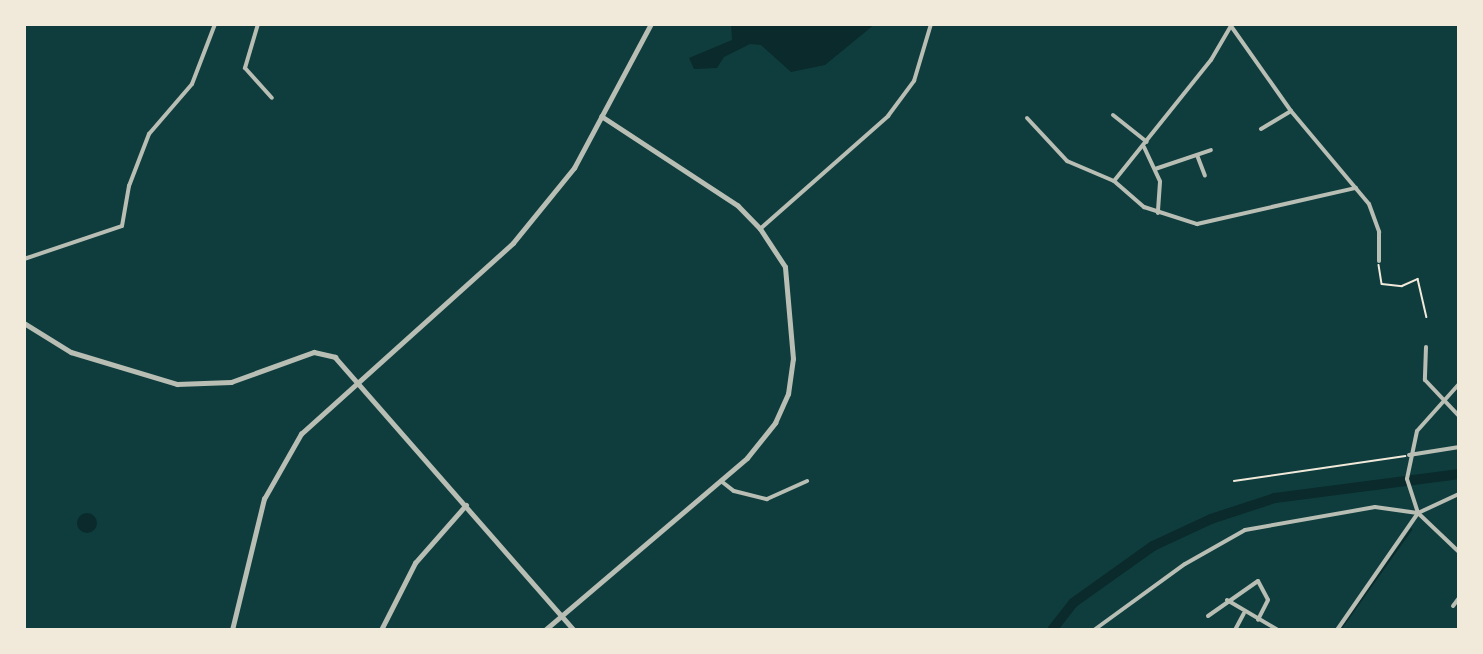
<!DOCTYPE html>
<html>
<head>
<meta charset="utf-8">
<style>
	body { margin:0 }
	#map { position:relative; width:1483px; height:654px; overflow:hidden; background:#0f3d3e; font-family:"Varela Round",sans-serif }
	div>[style] { position:absolute }
	.water>* { inset:0; background:#0a2a2b }
	.round { border-radius:50% }
	.stream>* { height:1.5px; margin:-0.75px; padding:0 0.75px; transform-origin:0.75px; border-radius:0.75px; background:#0a2a2b }
	.river>* { height:10px; margin:-5px; padding:0 5px; transform-origin:5px; border-radius:5px; background:#0a2a2b }
	.path>* { height:1.5px; margin:-0.75px; padding:0 0.75px; transform-origin:0.75px; border-radius:0.75px; background:#f1e9da }
	.minor>* { height:4px; margin:-2px; padding:0 2px; transform-origin:2px; border-radius:2px; background:#b8beb3 }
	.tertiary>* { height:4.5px; margin:-2.25px; padding:0 2.25px; transform-origin:2.25px; border-radius:2.25px; background:#b8beb3 }
	span { translate:-50% -50%; white-space:nowrap; text-align:center; line-height:1.15; -webkit-text-stroke:6px #f1e9da; paint-order:stroke }
	.frame { position:absolute; inset:0; border:26px solid #f1e9da; pointer-events:none }
</style>
</head>
<body>
<div id="map">
	<div class="water">
		<i style="clip-path:polygon(731px 24px,875px 24px,825px 65px,791px 72px,761px 45px,750px 44px,724px 57px,717px 68px,694px 69px,689px 58px,732px 40px)"></i>
		<i class="round" style="left:77px;top:513px;width:20px;height:20px"></i>
	</div>
	<div class="stream">
		<i style="left:1340px;top:630px;width:123px;rotate:-54.6deg"></i>
	</div>
	<div class="river">
		<i style="left:1052px;top:630px;width:34px;rotate:-52deg"></i>
		<i style="left:1073px;top:603px;width:98px;rotate:-35.5deg"></i>
		<i style="left:1153px;top:546px;width:64px;rotate:-25deg"></i>
		<i style="left:1211px;top:519px;width:67px;rotate:-18.2deg"></i>
		<i style="left:1275px;top:498px;width:186px;rotate:-7.4deg"></i>
	</div>
	<div class="path">
		<i style="left:1379px;top:265px;width:19px;rotate:81deg"></i>
		<i style="left:1382px;top:284px;width:20px;rotate:6deg"></i>
		<i style="left:1402px;top:286px;width:17px;rotate:-24deg"></i>
		<i style="left:1418px;top:279px;width:39px;rotate:77deg"></i>
		<i style="left:1234px;top:481px;width:173px;rotate:-8.3deg"></i>
	</div>
	<div class="minor">
		<i style="left:258px;top:24px;width:46px;rotate:106.5deg"></i>
		<i style="left:245px;top:68px;width:40px;rotate:48deg"></i>
		<i style="left:1231px;top:26px;width:104px;rotate:54.8deg"></i>
		<i style="left:1291px;top:111px;width:121px;rotate:50deg"></i>
		<i style="left:1369px;top:204px;width:30px;rotate:70deg"></i>
		<i style="left:1379px;top:232px;width:29px;rotate:90deg"></i>
		<i style="left:1113px;top:115px;width:43px;rotate:38.5deg"></i>
		<i style="left:1027px;top:118px;width:59px;rotate:47.1deg"></i>
		<i style="left:1067px;top:161px;width:51px;rotate:23.1deg"></i>
		<i style="left:1114px;top:181px;width:155px;rotate:-51.3deg"></i>
		<i style="left:1211px;top:60px;width:42px;rotate:-59.7deg"></i>
		<i style="left:1261px;top:129px;width:35px;rotate:-31deg"></i>
		<i style="left:1144px;top:147px;width:38px;rotate:65deg"></i>
		<i style="left:1160px;top:182px;width:31px;rotate:94deg"></i>
		<i style="left:1197px;top:155px;width:22px;rotate:69deg"></i>
		<i style="left:1155px;top:169px;width:59px;rotate:-18.7deg"></i>
		<i style="left:1114px;top:181px;width:40px;rotate:41deg"></i>
		<i style="left:1144px;top:207px;width:56px;rotate:17.8deg"></i>
		<i style="left:1197px;top:224px;width:163px;rotate:-12.8deg"></i>
		<i style="left:760px;top:229px;width:171px;rotate:-41.4deg"></i>
		<i style="left:888px;top:116px;width:44px;rotate:-53.4deg"></i>
		<i style="left:914px;top:81px;width:59px;rotate:-73.4deg"></i>
		<i style="left:24px;top:259px;width:103px;rotate:-18.6deg"></i>
		<i style="left:122px;top:226px;width:41px;rotate:-80.1deg"></i>
		<i style="left:129px;top:186px;width:56px;rotate:-69deg"></i>
		<i style="left:149px;top:134px;width:66px;rotate:-49.3deg"></i>
		<i style="left:192px;top:84px;width:64px;rotate:-69deg"></i>
		<i style="left:1426px;top:347px;width:33px;rotate:92deg"></i>
		<i style="left:1425px;top:380px;width:50px;rotate:46.6deg"></i>
		<i style="left:1459px;top:384px;width:63px;rotate:131.8deg"></i>
		<i style="left:1417px;top:431px;width:49px;rotate:101.8deg"></i>
		<i style="left:1407px;top:479px;width:36px;rotate:72deg"></i>
		<i style="left:1418px;top:513px;width:57px;rotate:43.6deg"></i>
		<i style="left:1409px;top:455px;width:51px;rotate:-9.1deg"></i>
		<i style="left:721px;top:481px;width:16px;rotate:38deg"></i>
		<i style="left:734px;top:491px;width:34px;rotate:14deg"></i>
		<i style="left:767px;top:499px;width:44px;rotate:-24.2deg"></i>
		<i style="left:1227px;top:600px;width:59px;rotate:30.5deg"></i>
		<i style="left:1453px;top:606px;width:10px;rotate:-53deg"></i>
		<i style="left:1208px;top:616px;width:61px;rotate:-35deg"></i>
		<i style="left:1258px;top:581px;width:21px;rotate:62deg"></i>
		<i style="left:1268px;top:600px;width:22px;rotate:117deg"></i>
		<i style="left:1094px;top:630px;width:112px;rotate:-36deg"></i>
		<i style="left:1185px;top:564px;width:69px;rotate:-29.5deg"></i>
		<i style="left:1245px;top:530px;width:132px;rotate:-10deg"></i>
		<i style="left:1375px;top:507px;width:43px;rotate:7.9deg"></i>
		<i style="left:1235px;top:630px;width:19px;rotate:-62deg"></i>
		<i style="left:1337px;top:630px;width:142px;rotate:-55.3deg"></i>
		<i style="left:1418px;top:513px;width:45px;rotate:-24.9deg"></i>
	</div>
	<div class="tertiary">
		<i style="left:24px;top:323px;width:55px;rotate:31.7deg"></i>
		<i style="left:71px;top:352px;width:111px;rotate:16.8deg"></i>
		<i style="left:177px;top:384px;width:54px;rotate:-2.1deg"></i>
		<i style="left:231px;top:382px;width:88px;rotate:-19.9deg"></i>
		<i style="left:314px;top:352px;width:22px;rotate:13deg"></i>
		<i style="left:335px;top:357px;width:363px;rotate:48.8deg"></i>
		<i style="left:232px;top:630px;width:135px;rotate:-76.3deg"></i>
		<i style="left:264px;top:499px;width:75px;rotate:-60.4deg"></i>
		<i style="left:301px;top:434px;width:285px;rotate:-42deg"></i>
		<i style="left:513px;top:243px;width:97px;rotate:-50.9deg"></i>
		<i style="left:574px;top:168px;width:163px;rotate:-61.9deg"></i>
		<i style="left:381px;top:630px;width:75px;rotate:-63.1deg"></i>
		<i style="left:415px;top:563px;width:77px;rotate:-48.7deg"></i>
		<i style="left:545px;top:630px;width:265px;rotate:-40.4deg"></i>
		<i style="left:747px;top:458px;width:45px;rotate:-51.3deg"></i>
		<i style="left:775px;top:423px;width:32px;rotate:-66deg"></i>
		<i style="left:788px;top:394px;width:35px;rotate:-82deg"></i>
		<i style="left:793px;top:359px;width:92px;rotate:-95deg"></i>
		<i style="left:785px;top:267px;width:45px;rotate:-123.3deg"></i>
		<i style="left:760px;top:229px;width:32px;rotate:-134deg"></i>
		<i style="left:738px;top:206px;width:163px;rotate:-146.8deg"></i>
	</div>
	<div class="frame"></div>
</div>
</body>
</html>
